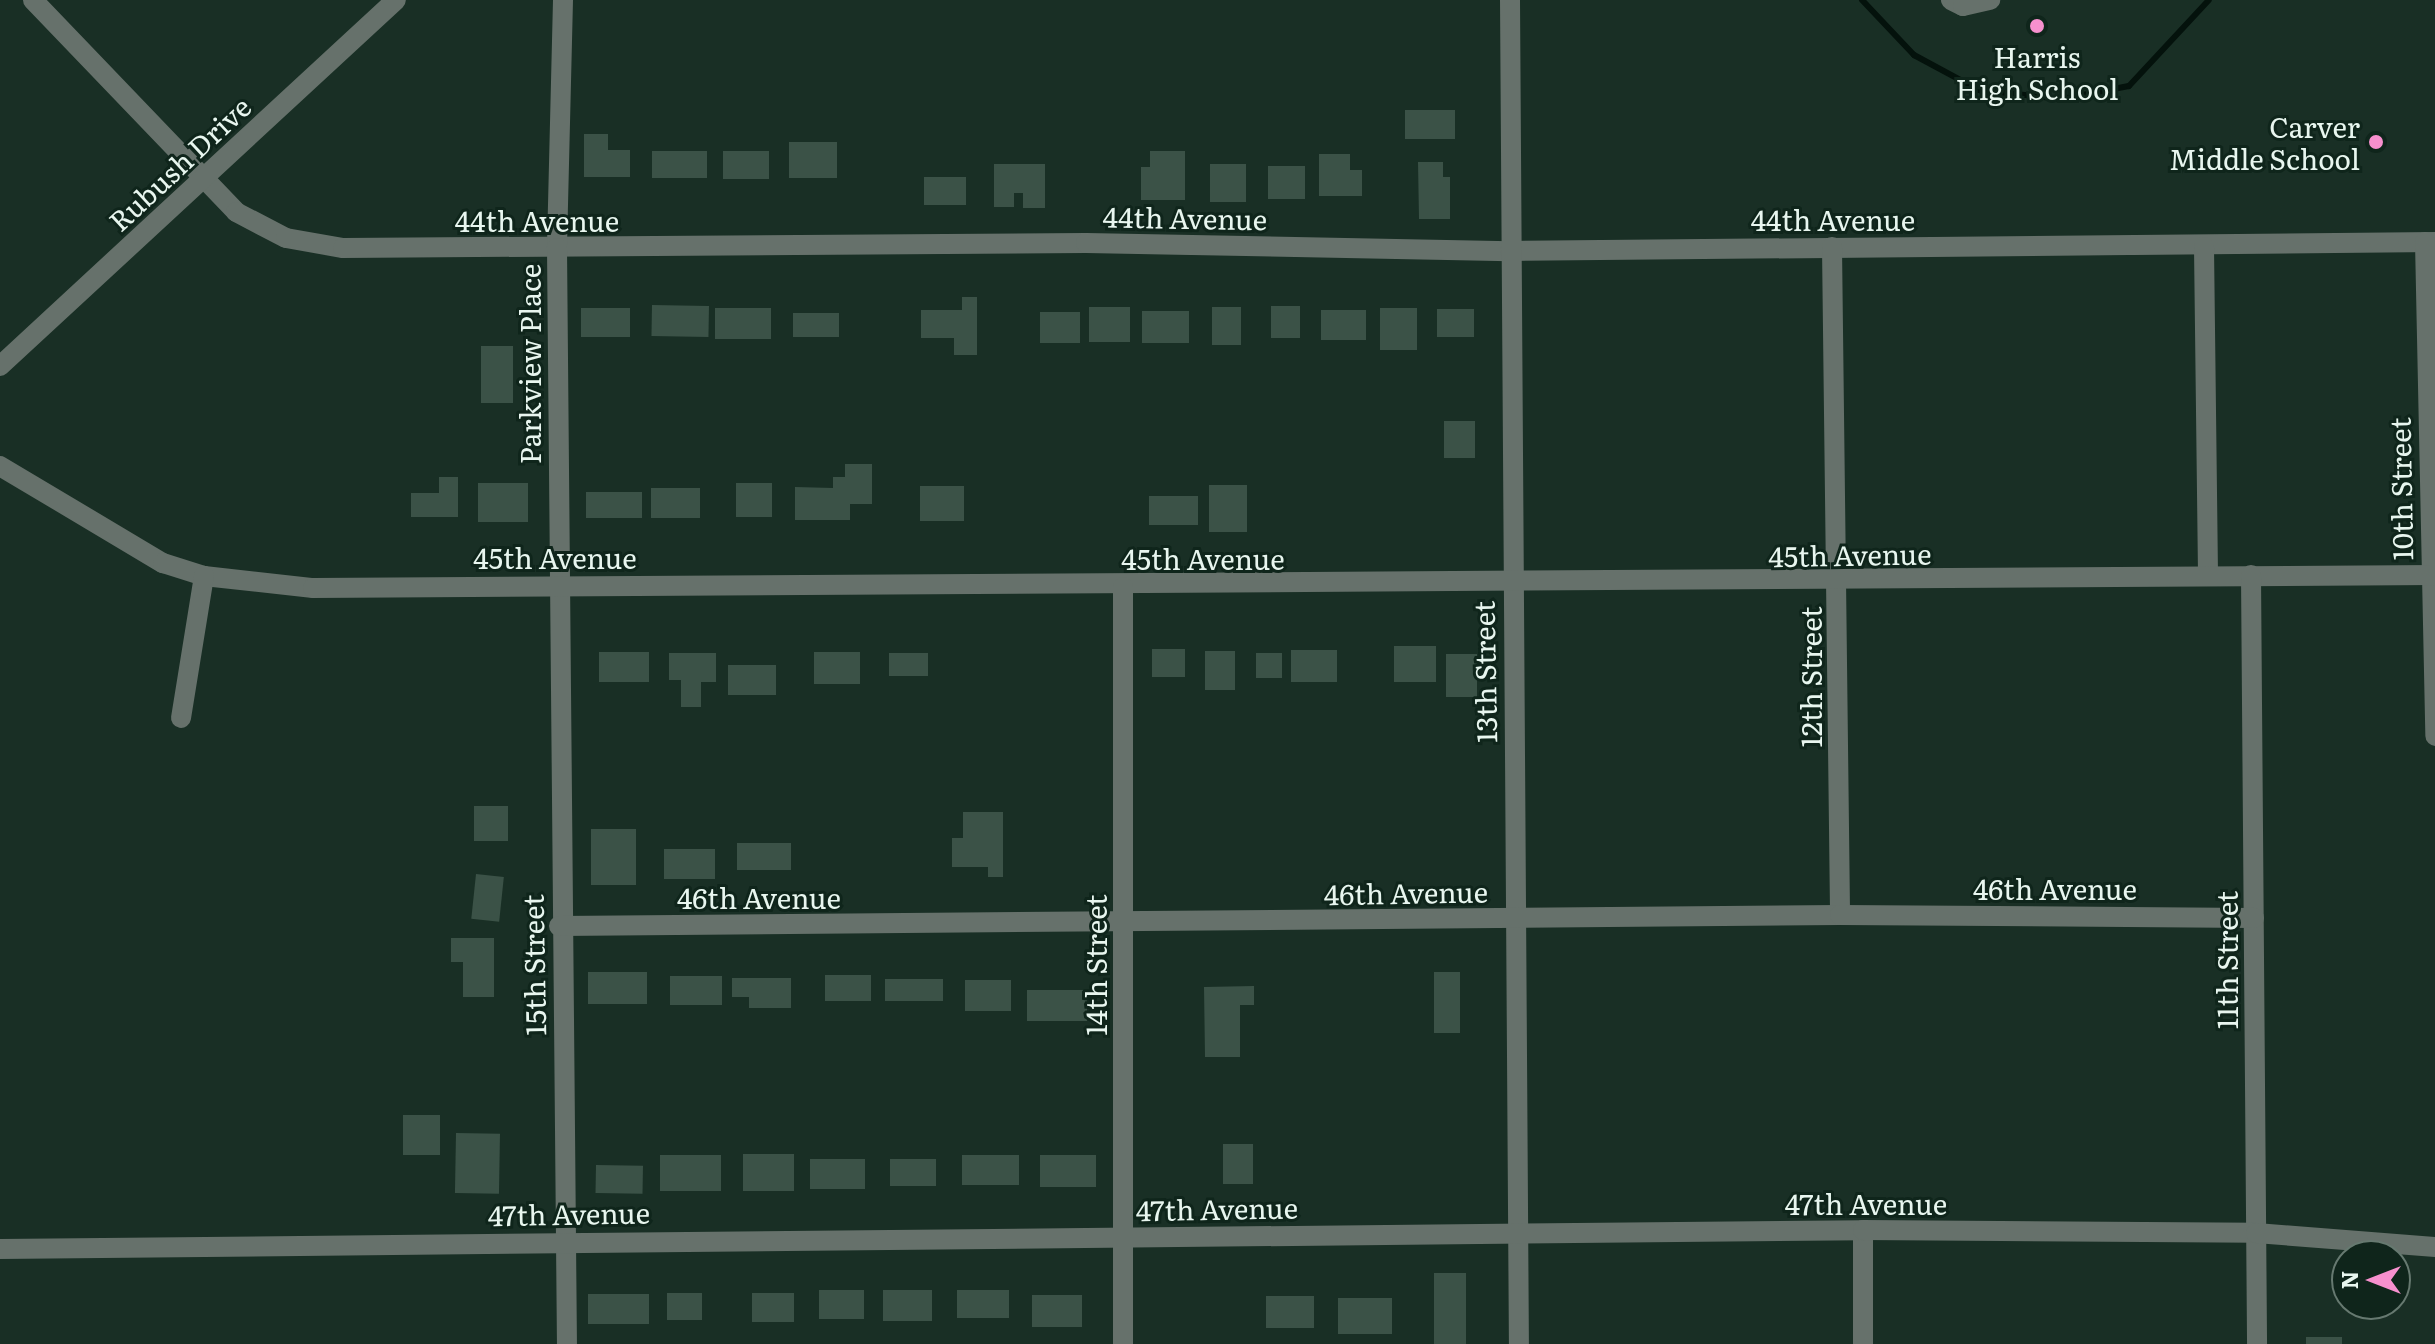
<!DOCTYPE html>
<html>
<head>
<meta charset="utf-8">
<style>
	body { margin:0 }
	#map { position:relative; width:2435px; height:1344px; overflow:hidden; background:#192f25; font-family:Literata,serif }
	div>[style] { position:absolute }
	.stream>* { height:6px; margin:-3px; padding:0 3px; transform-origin:3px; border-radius:3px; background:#04120c }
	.building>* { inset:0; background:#3b5247; transform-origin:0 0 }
	.minor>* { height:20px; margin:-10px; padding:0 10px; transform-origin:10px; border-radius:10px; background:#66716b }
	.dots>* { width:22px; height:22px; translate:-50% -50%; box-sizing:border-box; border:4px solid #0f251b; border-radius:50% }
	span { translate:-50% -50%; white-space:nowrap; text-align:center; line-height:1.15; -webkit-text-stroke:6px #0f251b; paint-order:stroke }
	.poi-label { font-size:28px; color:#e8f6ef }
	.right { translate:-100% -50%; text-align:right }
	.street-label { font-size:28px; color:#e8f6ef }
	.north { position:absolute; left:2331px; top:1240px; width:80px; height:80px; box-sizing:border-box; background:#0f251b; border:2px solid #667970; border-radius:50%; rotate:270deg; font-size:22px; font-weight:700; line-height:32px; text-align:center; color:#e8f6ef }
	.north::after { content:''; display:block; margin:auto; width:28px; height:36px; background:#f790ce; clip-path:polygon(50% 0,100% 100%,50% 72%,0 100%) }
</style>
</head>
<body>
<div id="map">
	<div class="stream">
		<i style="left:1862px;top:0;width:76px;rotate:46.6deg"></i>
		<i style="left:1914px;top:55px;width:74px;rotate:28.3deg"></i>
		<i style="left:1979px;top:90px;width:83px;rotate:6.2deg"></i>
		<i style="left:2062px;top:99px;width:68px;rotate:-11deg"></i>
		<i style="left:2129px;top:86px;width:117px;rotate:-47.1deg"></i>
	</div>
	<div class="building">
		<i style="left:1405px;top:110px;width:50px;height:29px"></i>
		<i style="clip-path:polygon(584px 134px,608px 134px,608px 150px,630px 150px,630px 177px,584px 177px)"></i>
		<i style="left:789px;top:142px;width:48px;height:36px"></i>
		<i style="left:652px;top:151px;width:55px;height:27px"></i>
		<i style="left:723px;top:151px;width:46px;height:28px"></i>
		<i style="clip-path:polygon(1150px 151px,1185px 151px,1185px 200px,1141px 200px,1141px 167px,1150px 167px)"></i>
		<i style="clip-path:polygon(1319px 154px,1350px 154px,1350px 170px,1362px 170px,1362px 196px,1319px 196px)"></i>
		<i style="clip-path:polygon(1418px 162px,1443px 162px,1443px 177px,1450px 177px,1450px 219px,1419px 219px)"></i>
		<i style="clip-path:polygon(994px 164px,1045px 164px,1045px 208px,1023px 208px,1023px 193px,1014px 193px,1014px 207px,994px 207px)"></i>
		<i style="left:1210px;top:164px;width:36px;height:38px"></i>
		<i style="left:1268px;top:166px;width:37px;height:33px"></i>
		<i style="left:924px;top:177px;width:42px;height:28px"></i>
		<i style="clip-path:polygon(962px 297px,977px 297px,977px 355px,954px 355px,954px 338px,921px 338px,921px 310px,962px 310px)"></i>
		<i style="left:652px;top:305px;width:57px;height:31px;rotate:1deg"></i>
		<i style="left:1271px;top:306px;width:29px;height:32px"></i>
		<i style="left:1089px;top:307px;width:41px;height:35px"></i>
		<i style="left:1212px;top:307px;width:29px;height:38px"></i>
		<i style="left:581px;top:308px;width:49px;height:29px"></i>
		<i style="left:715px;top:308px;width:56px;height:31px"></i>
		<i style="left:1380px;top:308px;width:37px;height:42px"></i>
		<i style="left:1437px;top:309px;width:37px;height:28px"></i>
		<i style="left:1321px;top:310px;width:45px;height:30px"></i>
		<i style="left:1142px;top:311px;width:47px;height:32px"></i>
		<i style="left:1040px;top:312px;width:40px;height:31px"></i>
		<i style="left:793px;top:313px;width:46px;height:24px"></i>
		<i style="left:481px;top:346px;width:32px;height:57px"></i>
		<i style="left:1444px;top:421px;width:31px;height:37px"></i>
		<i style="clip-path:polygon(845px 464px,872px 464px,872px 504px,850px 504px,850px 520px,795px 520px,795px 487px,833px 488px,833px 477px,845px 477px)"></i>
		<i style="clip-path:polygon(439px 477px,458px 477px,458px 517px,411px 517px,411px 493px,439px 493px)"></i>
		<i style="left:478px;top:483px;width:50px;height:39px"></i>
		<i style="left:736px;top:483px;width:36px;height:34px"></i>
		<i style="left:1209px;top:485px;width:38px;height:47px"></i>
		<i style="left:920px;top:486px;width:44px;height:35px"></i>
		<i style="left:651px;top:488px;width:49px;height:30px"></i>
		<i style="left:586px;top:492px;width:56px;height:26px"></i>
		<i style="left:1149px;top:496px;width:49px;height:29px"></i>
		<i style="left:1436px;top:646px;width:36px;height:42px;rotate:90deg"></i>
		<i style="left:1152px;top:649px;width:33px;height:28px"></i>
		<i style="left:1291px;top:650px;width:46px;height:32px"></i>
		<i style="left:1205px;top:651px;width:30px;height:39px"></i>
		<i style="left:599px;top:652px;width:50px;height:30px"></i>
		<i style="left:814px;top:652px;width:46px;height:32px"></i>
		<i style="clip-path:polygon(669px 653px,716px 653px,716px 682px,701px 682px,701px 707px,681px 707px,681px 680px,669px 680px)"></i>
		<i style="left:889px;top:653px;width:39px;height:23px"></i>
		<i style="left:1256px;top:653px;width:26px;height:25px"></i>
		<i style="left:1446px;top:654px;width:31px;height:43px"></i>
		<i style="left:728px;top:665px;width:48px;height:30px"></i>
		<i style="left:474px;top:806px;width:34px;height:35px"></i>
		<i style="clip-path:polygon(963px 812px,1003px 812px,1003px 877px,988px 877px,988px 867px,952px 867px,952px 838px,963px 838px)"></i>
		<i style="left:591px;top:829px;width:45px;height:56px"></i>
		<i style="left:737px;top:843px;width:54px;height:27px"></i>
		<i style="left:664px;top:849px;width:51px;height:30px"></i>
		<i style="left:476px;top:874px;width:28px;height:45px;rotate:6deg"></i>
		<i style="clip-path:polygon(451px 938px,494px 938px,494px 997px,463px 997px,463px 962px,451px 962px)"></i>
		<i style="left:588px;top:972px;width:59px;height:32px"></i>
		<i style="left:1434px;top:972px;width:26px;height:61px"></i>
		<i style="left:871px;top:975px;width:26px;height:46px;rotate:90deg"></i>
		<i style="left:670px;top:976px;width:52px;height:29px"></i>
		<i style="clip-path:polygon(732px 978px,791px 978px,791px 1008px,749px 1008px,749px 997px,732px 997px)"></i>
		<i style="left:885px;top:979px;width:58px;height:22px"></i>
		<i style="left:965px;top:980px;width:46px;height:31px"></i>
		<i style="clip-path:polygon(1254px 986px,1254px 1005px,1240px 1005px,1240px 1057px,1205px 1057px,1204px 987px)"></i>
		<i style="left:1027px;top:990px;width:60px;height:31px"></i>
		<i style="left:403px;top:1115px;width:37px;height:40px"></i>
		<i style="left:456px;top:1133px;width:44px;height:60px;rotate:1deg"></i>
		<i style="left:1223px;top:1144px;width:30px;height:40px"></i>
		<i style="left:743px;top:1154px;width:51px;height:37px"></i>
		<i style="left:660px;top:1155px;width:61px;height:36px"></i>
		<i style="left:962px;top:1155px;width:57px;height:30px"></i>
		<i style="left:1040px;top:1155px;width:56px;height:32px"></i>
		<i style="left:810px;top:1159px;width:55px;height:30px"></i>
		<i style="left:890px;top:1159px;width:46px;height:27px"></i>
		<i style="left:596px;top:1165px;width:47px;height:28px;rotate:1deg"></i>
		<i style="left:1434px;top:1273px;width:32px;height:71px"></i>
		<i style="left:819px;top:1290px;width:45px;height:29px"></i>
		<i style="left:883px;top:1290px;width:49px;height:31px"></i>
		<i style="left:957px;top:1290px;width:52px;height:28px"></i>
		<i style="left:667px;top:1293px;width:35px;height:27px"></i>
		<i style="left:752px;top:1293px;width:42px;height:29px"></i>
		<i style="left:588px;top:1294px;width:61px;height:30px"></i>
		<i style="left:1032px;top:1295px;width:50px;height:32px"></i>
		<i style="left:1266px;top:1296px;width:48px;height:32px"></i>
		<i style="left:1338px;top:1298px;width:54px;height:36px"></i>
		<i style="left:2306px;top:1337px;width:36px;height:7px"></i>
	</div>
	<div class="minor">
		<i style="left:33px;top:0;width:294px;rotate:46.2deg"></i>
		<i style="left:236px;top:212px;width:56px;rotate:27.5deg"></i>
		<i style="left:286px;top:238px;width:58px;rotate:10deg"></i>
		<i style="left:343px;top:248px;width:743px;rotate:-0.39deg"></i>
		<i style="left:1086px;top:243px;width:424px;rotate:1.1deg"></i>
		<i style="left:1510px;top:251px;width:925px;rotate:-0.56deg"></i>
		<i style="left:563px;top:0;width:248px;rotate:91.4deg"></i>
		<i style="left:557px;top:248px;width:1096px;rotate:89.48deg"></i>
		<i style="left:1510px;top:0;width:1344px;rotate:89.62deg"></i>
		<i style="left:1951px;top:0;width:13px;rotate:27deg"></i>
		<i style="left:1963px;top:6px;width:28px;rotate:-13deg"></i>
		<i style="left:2425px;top:242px;width:494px;rotate:88.8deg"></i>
		<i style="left:1832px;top:247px;width:668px;rotate:89.31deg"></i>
		<i style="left:2204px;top:247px;width:328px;rotate:89.3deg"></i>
		<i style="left:0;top:366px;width:539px;rotate:-42.75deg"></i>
		<i style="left:0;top:466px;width:190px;rotate:30.8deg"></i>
		<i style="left:163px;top:563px;width:43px;rotate:17.6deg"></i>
		<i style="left:204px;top:576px;width:110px;rotate:6.3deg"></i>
		<i style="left:313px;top:588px;width:2122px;rotate:-0.35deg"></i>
		<i style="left:2251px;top:575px;width:769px;rotate:89.55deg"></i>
		<i style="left:181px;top:718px;width:144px;rotate:-80.8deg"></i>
		<i style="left:559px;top:926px;width:1281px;rotate:-0.49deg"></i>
		<i style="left:1840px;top:915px;width:414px;rotate:0.4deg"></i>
		<i style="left:1863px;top:1230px;width:114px;rotate:90deg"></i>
		<i style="left:0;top:1249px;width:1863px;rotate:-0.58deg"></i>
		<i style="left:1863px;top:1230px;width:393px;rotate:0.4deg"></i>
		<i style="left:2256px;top:1233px;width:180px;rotate:4.5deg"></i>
		<i style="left:1123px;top:1344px;width:757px;rotate:-90deg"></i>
	</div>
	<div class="dots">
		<i style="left:2037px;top:26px;background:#f790ce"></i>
		<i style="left:2376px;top:142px;background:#f790ce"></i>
	</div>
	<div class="poi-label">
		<span style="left:2037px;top:72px">Harris<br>High School</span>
		<span class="right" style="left:2360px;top:142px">Carver<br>Middle School</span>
	</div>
	<div class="street-label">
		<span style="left:179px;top:163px;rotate:-43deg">Rubush Drive</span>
		<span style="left:1185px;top:217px;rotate:1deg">44th Avenue</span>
		<span style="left:1833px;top:219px">44th Avenue</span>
		<span style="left:537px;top:220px">44th Avenue</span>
		<span style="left:529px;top:364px;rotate:-90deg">Parkview Place</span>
		<span style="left:2400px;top:489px;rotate:-91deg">10th Street</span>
		<span style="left:1850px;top:554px;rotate:-1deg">45th Avenue</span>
		<span style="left:555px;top:557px">45th Avenue</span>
		<span style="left:1203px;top:558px">45th Avenue</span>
		<span style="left:1484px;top:672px;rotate:-91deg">13th Street</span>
		<span style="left:1810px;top:677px;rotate:-90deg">12th Street</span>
		<span style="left:2055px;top:888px">46th Avenue</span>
		<span style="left:1406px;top:892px;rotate:-1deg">46th Avenue</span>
		<span style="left:759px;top:897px">46th Avenue</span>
		<span style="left:2226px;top:960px;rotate:-90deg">11th Street</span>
		<span style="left:533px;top:965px;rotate:-91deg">15th Street</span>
		<span style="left:1095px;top:965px;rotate:-90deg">14th Street</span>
		<span style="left:1866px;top:1203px">47th Avenue</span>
		<span style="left:1217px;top:1208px;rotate:-1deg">47th Avenue</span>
		<span style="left:569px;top:1213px;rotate:-1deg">47th Avenue</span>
	</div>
	<div class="north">N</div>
</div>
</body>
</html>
